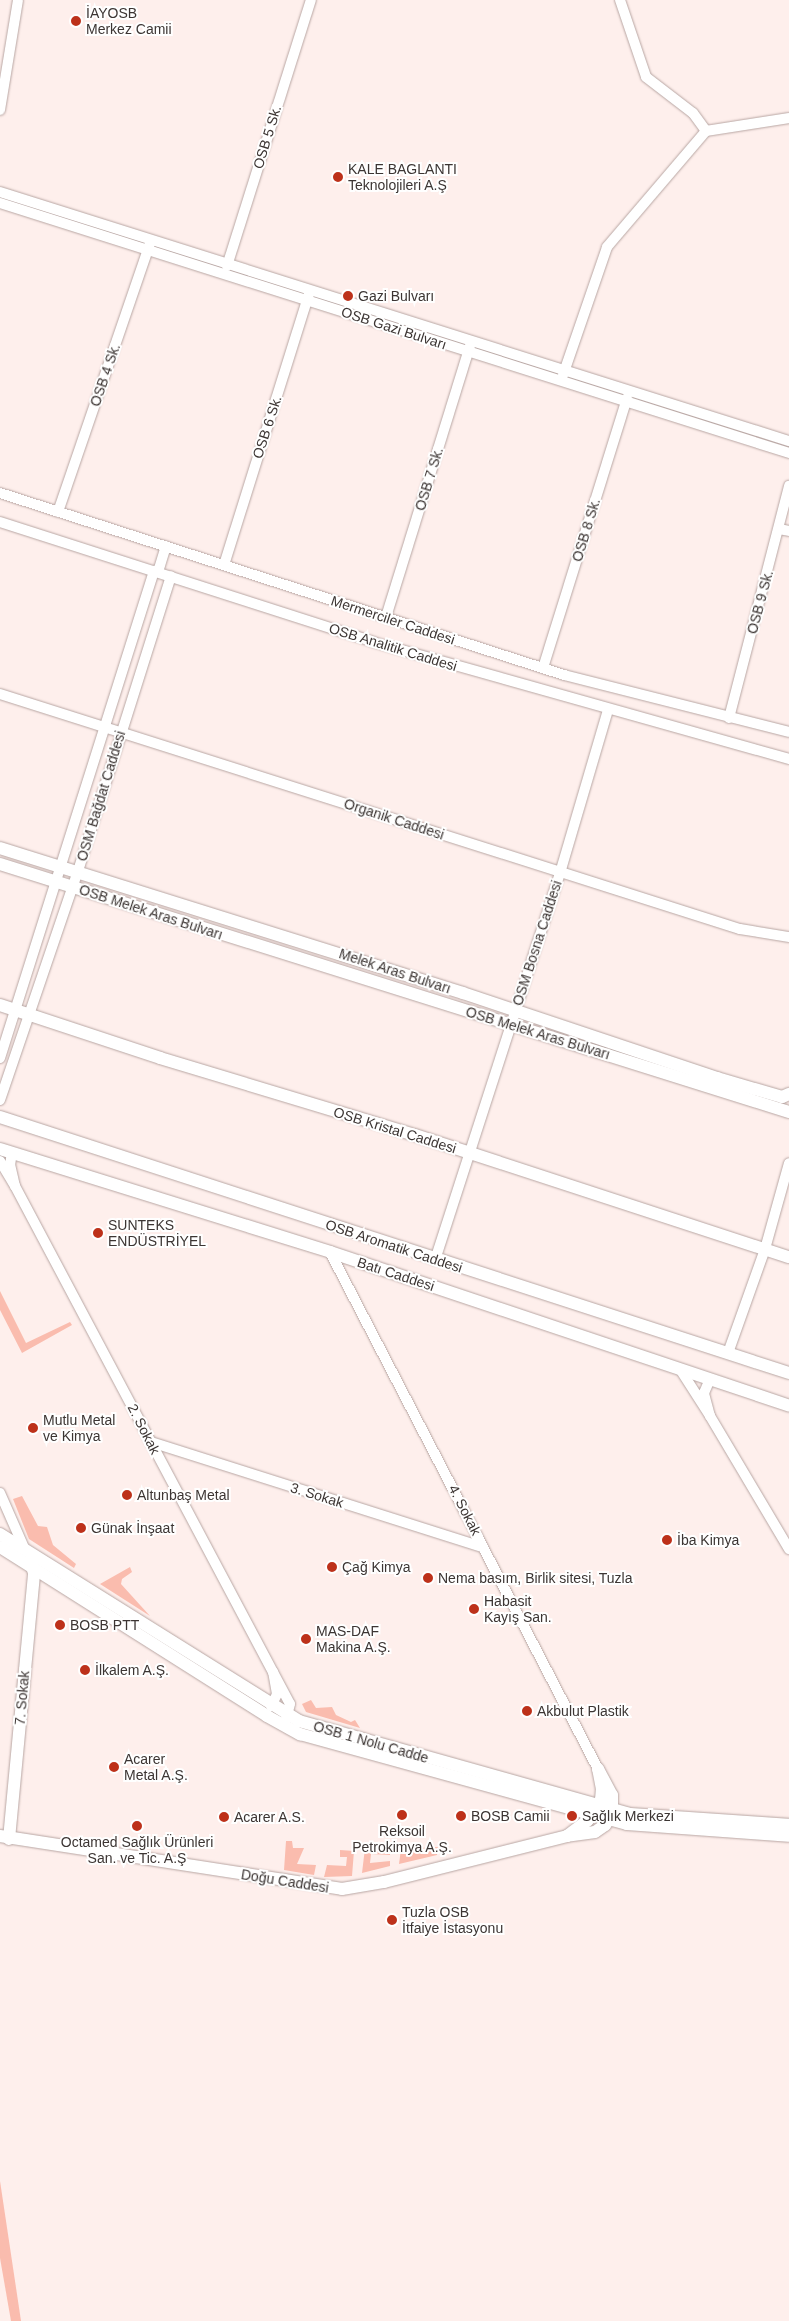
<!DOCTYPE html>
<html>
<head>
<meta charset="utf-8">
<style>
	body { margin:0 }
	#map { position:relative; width:789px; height:2321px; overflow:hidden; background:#feefec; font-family:Helvetica,sans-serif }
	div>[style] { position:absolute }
	.green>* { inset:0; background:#fabcae }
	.roads { filter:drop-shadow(0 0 1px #b8a6a3) drop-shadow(0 0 1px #b8a6a3) }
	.minor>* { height:10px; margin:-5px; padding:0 5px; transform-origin:5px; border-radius:5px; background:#fff }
	.tertiary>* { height:12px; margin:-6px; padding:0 6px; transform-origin:6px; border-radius:6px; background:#fff }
	.dots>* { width:14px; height:14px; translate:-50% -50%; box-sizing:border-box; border:2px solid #fff; border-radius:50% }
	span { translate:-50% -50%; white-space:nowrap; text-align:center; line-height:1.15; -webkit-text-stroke:4px #fff; paint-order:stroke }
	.poi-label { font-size:14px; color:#3c3533 }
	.left { translate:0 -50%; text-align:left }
	.street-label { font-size:14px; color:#3c3533 }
</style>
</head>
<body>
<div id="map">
	<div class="green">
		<i style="clip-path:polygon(0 1291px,26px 1343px,70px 1322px,72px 1325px,22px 1353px,0 1310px)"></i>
		<i style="clip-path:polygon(22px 1496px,38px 1526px,47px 1527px,53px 1545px,76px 1564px,74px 1568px,29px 1539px,13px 1499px)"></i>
		<i style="clip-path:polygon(130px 1567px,132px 1572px,122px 1579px,121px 1584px,150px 1616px,100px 1584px)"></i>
		<i style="clip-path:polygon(311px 1700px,316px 1708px,332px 1707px,336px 1715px,351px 1722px,355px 1720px,360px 1728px,306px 1712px,302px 1704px)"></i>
		<i style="clip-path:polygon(286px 1841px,292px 1841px,293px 1848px,304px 1848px,297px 1864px,316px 1865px,314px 1875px,284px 1870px)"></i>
		<i style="clip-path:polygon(438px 1847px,437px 1855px,399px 1864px,401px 1849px)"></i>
		<i style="clip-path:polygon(365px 1848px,390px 1849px,390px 1855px,371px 1854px,370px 1863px,390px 1861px,390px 1866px,362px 1873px)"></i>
		<i style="clip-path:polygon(340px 1850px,354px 1851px,352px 1876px,324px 1877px,327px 1865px,346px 1866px,347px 1857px,340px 1857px)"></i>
		<i style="clip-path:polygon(0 2181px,21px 2321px,11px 2321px,0 2258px)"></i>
	</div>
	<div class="roads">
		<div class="minor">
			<i style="left:620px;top:0;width:81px;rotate:71.3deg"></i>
			<i style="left:646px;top:77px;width:59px;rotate:37.5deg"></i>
			<i style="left:693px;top:113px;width:22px;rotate:54deg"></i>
			<i style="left:0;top:110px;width:111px;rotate:-80.7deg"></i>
			<i style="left:0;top:192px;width:827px;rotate:17.52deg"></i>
			<i style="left:0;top:203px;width:828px;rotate:17.58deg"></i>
			<i style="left:227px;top:266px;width:279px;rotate:-72.5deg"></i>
			<i style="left:563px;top:375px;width:135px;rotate:-71deg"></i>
			<i style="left:607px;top:247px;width:153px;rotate:-49.5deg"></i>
			<i style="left:706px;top:131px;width:84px;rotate:-8.9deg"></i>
			<i style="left:0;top:493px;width:593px;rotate:17.88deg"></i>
			<i style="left:564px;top:675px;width:232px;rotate:14.2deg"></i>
			<i style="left:58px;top:512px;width:284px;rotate:-71.1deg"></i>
			<i style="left:0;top:522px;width:392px;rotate:17.8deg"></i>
			<i style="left:373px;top:642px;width:432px;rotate:15.7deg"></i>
			<i style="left:779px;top:529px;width:10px;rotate:11deg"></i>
			<i style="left:224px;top:565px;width:284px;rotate:-72.6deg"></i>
			<i style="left:158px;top:572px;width:27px;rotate:-73deg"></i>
			<i style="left:386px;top:617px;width:284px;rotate:-72.8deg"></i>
			<i style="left:543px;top:668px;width:283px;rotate:-72.7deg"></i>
			<i style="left:0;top:694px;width:776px;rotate:17.62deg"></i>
			<i style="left:740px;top:929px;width:50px;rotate:9.3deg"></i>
			<i style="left:729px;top:718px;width:240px;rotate:-75.5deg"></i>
			<i style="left:0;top:1058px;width:511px;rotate:-72.45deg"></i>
			<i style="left:0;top:1100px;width:242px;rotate:-71.2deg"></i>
			<i style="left:78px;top:871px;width:309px;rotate:-72.5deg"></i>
			<i style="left:0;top:1161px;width:29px;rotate:59deg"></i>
			<i style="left:15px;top:1186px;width:22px;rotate:-103deg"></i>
			<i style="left:10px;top:1165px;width:12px;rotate:-81deg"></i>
			<i style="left:15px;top:1186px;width:550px;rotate:62.04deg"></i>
			<i style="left:330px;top:1252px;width:582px;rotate:62.6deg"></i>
			<i style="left:435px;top:1260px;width:407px;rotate:-72.1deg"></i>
			<i style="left:560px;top:873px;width:170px;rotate:-73.6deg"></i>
			<i style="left:728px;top:1353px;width:110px;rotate:-70.4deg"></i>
			<i style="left:765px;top:1249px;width:89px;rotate:-74.4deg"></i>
			<i style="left:680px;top:1369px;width:56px;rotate:57.4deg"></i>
			<i style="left:710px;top:1416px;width:24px;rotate:-105deg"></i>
			<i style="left:704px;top:1393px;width:15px;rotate:-67deg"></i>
			<i style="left:710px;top:1416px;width:155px;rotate:59.3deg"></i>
			<i style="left:151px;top:1442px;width:348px;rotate:17.6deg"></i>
			<i style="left:0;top:1493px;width:62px;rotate:66.3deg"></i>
			<i style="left:271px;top:1706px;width:13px;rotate:-63deg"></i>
			<i style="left:277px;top:1694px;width:22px;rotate:-100deg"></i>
			<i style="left:273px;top:1672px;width:36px;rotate:62deg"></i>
			<i style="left:290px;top:1704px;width:16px;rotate:105deg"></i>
		</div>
		<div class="tertiary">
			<i style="left:0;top:848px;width:485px;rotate:17.4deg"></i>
			<i style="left:463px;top:993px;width:268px;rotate:18.5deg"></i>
			<i style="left:717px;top:1078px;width:68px;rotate:16.3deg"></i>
			<i style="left:782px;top:1097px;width:8px;rotate:-23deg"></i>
			<i style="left:0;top:864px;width:827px;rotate:17.45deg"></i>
			<i style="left:0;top:1005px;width:169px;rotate:18.3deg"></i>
			<i style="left:160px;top:1058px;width:266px;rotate:16.8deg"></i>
			<i style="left:415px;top:1135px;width:393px;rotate:18.1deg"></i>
			<i style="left:0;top:1117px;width:829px;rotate:17.98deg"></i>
			<i style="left:0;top:1149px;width:346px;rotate:17.3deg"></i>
			<i style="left:330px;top:1252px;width:484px;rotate:18.5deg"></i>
			<i style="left:0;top:1534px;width:353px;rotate:32deg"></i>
			<i style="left:299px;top:1721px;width:343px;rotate:15.7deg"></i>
			<i style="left:629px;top:1814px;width:160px;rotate:3.9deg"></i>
			<i style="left:0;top:1547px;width:316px;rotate:32.3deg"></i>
			<i style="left:267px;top:1716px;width:38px;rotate:29deg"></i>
			<i style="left:300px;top:1734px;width:339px;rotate:15.4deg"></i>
			<i style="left:627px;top:1824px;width:162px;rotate:4.2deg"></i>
			<i style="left:598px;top:1769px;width:30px;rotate:62deg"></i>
			<i style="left:612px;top:1795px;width:20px;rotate:90deg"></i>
			<i style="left:612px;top:1815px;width:12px;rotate:125deg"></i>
			<i style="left:605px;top:1825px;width:12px;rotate:145deg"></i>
			<i style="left:595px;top:1832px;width:28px;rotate:172deg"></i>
			<i style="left:567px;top:1836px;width:26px;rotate:-37deg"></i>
			<i style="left:588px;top:1820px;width:24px;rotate:-57deg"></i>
			<i style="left:601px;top:1800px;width:11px;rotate:-85deg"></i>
			<i style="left:602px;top:1789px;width:20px;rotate:-101deg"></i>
			<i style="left:0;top:1836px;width:346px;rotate:8.8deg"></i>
			<i style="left:342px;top:1889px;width:43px;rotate:-9.5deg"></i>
			<i style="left:384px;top:1882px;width:189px;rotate:-14.1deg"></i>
			<i style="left:9px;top:1839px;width:267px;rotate:-84.6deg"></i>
			<i style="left:34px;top:1573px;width:10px;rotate:-107deg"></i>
		</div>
	</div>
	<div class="dots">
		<i style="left:76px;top:21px;background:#bd311a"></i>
		<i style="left:338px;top:177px;background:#bd311a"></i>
		<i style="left:348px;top:296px;background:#bd311a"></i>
		<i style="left:98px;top:1233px;background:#bd311a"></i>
		<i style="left:33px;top:1428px;background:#bd311a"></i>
		<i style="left:127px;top:1495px;background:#bd311a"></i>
		<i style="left:81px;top:1528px;background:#bd311a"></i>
		<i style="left:667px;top:1540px;background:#bd311a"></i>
		<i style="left:332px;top:1567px;background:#bd311a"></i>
		<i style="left:428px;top:1578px;background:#bd311a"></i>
		<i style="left:474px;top:1609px;background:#bd311a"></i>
		<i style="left:60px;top:1625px;background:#bd311a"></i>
		<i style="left:306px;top:1639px;background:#bd311a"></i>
		<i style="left:85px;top:1670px;background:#bd311a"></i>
		<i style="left:527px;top:1711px;background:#bd311a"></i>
		<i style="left:114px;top:1767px;background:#bd311a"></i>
		<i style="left:402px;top:1815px;background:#bd311a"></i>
		<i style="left:461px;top:1816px;background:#bd311a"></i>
		<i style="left:572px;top:1816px;background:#bd311a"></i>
		<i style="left:224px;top:1817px;background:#bd311a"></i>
		<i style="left:137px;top:1826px;background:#bd311a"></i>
		<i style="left:392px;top:1920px;background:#bd311a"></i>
	</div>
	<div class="poi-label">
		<span class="left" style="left:86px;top:21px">İAYOSB<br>Merkez Camii</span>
		<span class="left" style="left:348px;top:177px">KALE BAGLANTI<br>Teknolojileri A.Ş</span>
		<span class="left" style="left:358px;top:296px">Gazi Bulvarı</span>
		<span class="left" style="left:108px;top:1233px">SUNTEKS<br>ENDÜSTRİYEL</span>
		<span class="left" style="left:43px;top:1428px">Mutlu Metal<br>ve Kimya</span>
		<span class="left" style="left:137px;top:1495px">Altunbaş Metal</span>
		<span class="left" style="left:91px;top:1528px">Günak İnşaat</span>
		<span class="left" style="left:677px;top:1540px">İba Kimya</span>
		<span class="left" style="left:342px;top:1567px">Çağ Kimya</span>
		<span class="left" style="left:438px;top:1578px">Nema basım, Birlik sitesi, Tuzla</span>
		<span class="left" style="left:484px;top:1609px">Habasit<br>Kayış San.</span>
		<span class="left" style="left:70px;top:1625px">BOSB PTT</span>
		<span class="left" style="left:316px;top:1639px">MAS-DAF<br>Makina A.Ş.</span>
		<span class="left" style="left:95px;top:1670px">İlkalem A.Ş.</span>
		<span class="left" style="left:537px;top:1711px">Akbulut Plastik</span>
		<span class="left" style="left:124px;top:1767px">Acarer<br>Metal A.Ş.</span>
		<span class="left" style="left:471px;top:1816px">BOSB Camii</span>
		<span class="left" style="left:582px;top:1816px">Sağlık Merkezi</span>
		<span class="left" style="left:234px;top:1817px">Acarer A.S.</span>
		<span style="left:402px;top:1839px">Reksoil<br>Petrokimya A.Ş.</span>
		<span style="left:137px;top:1850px">Octamed Sağlık Ürünleri<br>San. ve Tic. A.Ş</span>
		<span class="left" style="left:402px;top:1920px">Tuzla OSB<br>İtfaiye İstasyonu</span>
	</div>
	<div class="street-label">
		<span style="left:267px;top:137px;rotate:-73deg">OSB 5 Sk.</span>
		<span style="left:394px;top:328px;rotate:18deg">OSB Gazi Bulvarı</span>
		<span style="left:105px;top:375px;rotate:-71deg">OSB 4 Sk.</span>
		<span style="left:267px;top:427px;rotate:-72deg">OSB 6 Sk.</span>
		<span style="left:429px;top:479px;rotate:-73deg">OSB 7 Sk.</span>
		<span style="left:586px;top:530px;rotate:-73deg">OSB 8 Sk.</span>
		<span style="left:760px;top:602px;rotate:-75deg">OSB 9 Sk.</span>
		<span style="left:393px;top:620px;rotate:18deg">Mermerciler Caddesi</span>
		<span style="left:393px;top:647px;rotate:17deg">OSB Analitik Caddesi</span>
		<span style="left:101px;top:796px;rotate:-73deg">OSM Bağdat Caddesi</span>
		<span style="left:394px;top:819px;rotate:18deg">Organik Caddesi</span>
		<span style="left:151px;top:912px;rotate:18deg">OSB Melek Aras Bulvarı</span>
		<span style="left:537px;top:943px;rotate:-72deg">OSM Bosna Caddesi</span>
		<span style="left:395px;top:971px;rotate:18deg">Melek Aras Bulvarı</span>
		<span style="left:538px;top:1033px;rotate:17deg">OSB Melek Aras Bulvarı</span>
		<span style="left:395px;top:1130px;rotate:17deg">OSB Kristal Caddesi</span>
		<span style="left:394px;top:1246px;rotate:18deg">OSB Aromatik Caddesi</span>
		<span style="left:396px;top:1274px;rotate:18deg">Batı Caddesi</span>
		<span style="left:144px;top:1429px;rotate:63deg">2. Sokak</span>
		<span style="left:317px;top:1495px;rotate:17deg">3. Sokak</span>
		<span style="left:465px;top:1510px;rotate:63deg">4. Sokak</span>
		<span style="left:22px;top:1698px;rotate:-85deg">7. Sokak</span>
		<span style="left:371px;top:1742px;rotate:16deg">OSB 1 Nolu Cadde</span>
		<span style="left:285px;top:1881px;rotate:9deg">Doğu Caddesi</span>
	</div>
</div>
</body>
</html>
